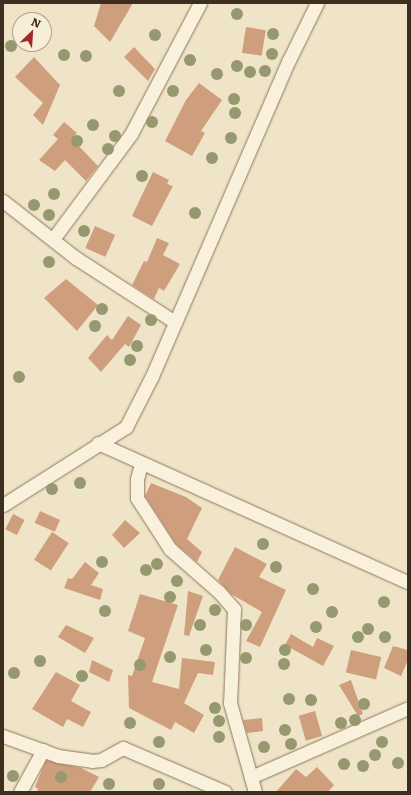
<!DOCTYPE html>
<html>
<head>
<meta charset="utf-8">
<style>
	body { margin:0 }
	#map { position:relative; width:411px; height:795px; overflow:hidden; background:#f0e4c8; font-family:Literata,serif }
	div>[style] { position:absolute }
	.building>* { inset:0; background:#cf9f7d; transform-origin:0 0 }
	.roads { filter:drop-shadow(0 0 1px #8d765c) drop-shadow(0 0 1px #8d765c) }
	.street>* { height:13px; margin:-6.5px; padding:0 6.5px; transform-origin:6.5px; border-radius:6.5px; background:#faf1dc }
	.trees>* { width:12px; height:12px; margin:-6px; border-radius:50%; background:#96986f }
	span { translate:-50% -50%; white-space:nowrap; text-align:center; line-height:1.15; -webkit-text-stroke:3px #f7eed8; paint-order:stroke }
	.frame { position:absolute; inset:0; border:4px solid #3d2e20; pointer-events:none }
	.north { position:absolute; left:12px; top:12px; width:40px; height:40px; box-sizing:border-box; background:#f7eed8; border:1px solid #ada18e; border-radius:50%; rotate:25deg; font-size:11px; font-weight:700; line-height:16px; text-align:center; color:#3d2e20 }
	.north::after { content:''; display:block; margin:auto; width:14px; height:18px; background:#9e2a2b; clip-path:polygon(50% 0,100% 100%,50% 72%,0 100%) }
</style>
</head>
<body>
<div id="map">
	<div class="building">
		<i style="clip-path:polygon(101px 3px,133px 3px,110px 42px,94px 26px)"></i>
		<i style="left:246px;top:27px;width:20px;height:26px;rotate:9deg"></i>
		<i style="clip-path:polygon(134px 47px,155px 69px,148px 81px,124px 57px)"></i>
		<i style="clip-path:polygon(34px 57px,60px 85px,43px 125px,33px 115px,43px 103px,15px 77px)"></i>
		<i style="clip-path:polygon(199px 83px,222px 100px,201px 131px,205px 133px,192px 156px,165px 141px,186px 100px)"></i>
		<i style="clip-path:polygon(64px 122px,77px 133px,72px 139px,98px 166px,86px 181px,65px 160px,55px 171px,39px 160px,58px 139px,53px 135px)"></i>
		<i style="clip-path:polygon(153px 172px,169px 180px,167px 184px,173px 186px,152px 226px,132px 216px)"></i>
		<i style="left:95px;top:226px;width:22px;height:24px;rotate:24deg"></i>
		<i style="clip-path:polygon(157px 238px,169px 243px,163px 255px,180px 264px,164px 291px,159px 288px,154px 299px,132px 285px,144px 261px,147px 262px)"></i>
		<i style="clip-path:polygon(66px 279px,98px 305px,77px 331px,44px 298px)"></i>
		<i style="clip-path:polygon(128px 316px,141px 325px,129px 347px,125px 344px,101px 372px,88px 358px,107px 335px,112px 340px)"></i>
		<i style="clip-path:polygon(151px 483px,186px 497px,202px 508px,187px 539px,202px 552px,197px 562px,176px 544px,145px 496px)"></i>
		<i style="left:40px;top:511px;width:22px;height:13px;rotate:24deg"></i>
		<i style="left:13px;top:514px;width:13px;height:17px;rotate:27deg"></i>
		<i style="clip-path:polygon(125px 520px,140px 533px,124px 548px,112px 535px)"></i>
		<i style="left:52px;top:532px;width:20px;height:33px;rotate:33deg"></i>
		<i style="clip-path:polygon(235px 547px,267px 564px,259px 577px,286px 590px,260px 647px,246px 641px,262px 612px,231px 594px,218px 580px)"></i>
		<i style="clip-path:polygon(85px 562px,99px 573px,91px 585px,103px 589px,100px 600px,64px 588px,68px 578px,72px 579px)"></i>
		<i style="clip-path:polygon(188px 591px,203px 596px,189px 636px,184px 635px)"></i>
		<i style="clip-path:polygon(140px 594px,178px 605px,152px 682px,179px 689px,182px 658px,215px 662px,213px 675px,198px 673px,184px 703px,204px 715px,194px 733px,175px 722px,171px 730px,129px 708px,128px 675px,132px 676px,145px 638px,128px 631px)"></i>
		<i style="clip-path:polygon(66px 625px,94px 638px,85px 653px,58px 637px)"></i>
		<i style="clip-path:polygon(291px 634px,313px 647px,317px 638px,334px 646px,323px 666px,285px 645px)"></i>
		<i style="clip-path:polygon(393px 646px,408px 650px,408px 660px,401px 676px,384px 668px)"></i>
		<i style="left:351px;top:650px;width:31px;height:23px;rotate:13deg"></i>
		<i style="clip-path:polygon(92px 660px,113px 670px,109px 682px,89px 672px)"></i>
		<i style="clip-path:polygon(56px 672px,80px 685px,71px 701px,91px 712px,83px 727px,67px 719px,63px 727px,32px 709px)"></i>
		<i style="clip-path:polygon(351px 680px,363px 714px,358px 716px,339px 685px)"></i>
		<i style="left:315px;top:711px;width:26px;height:17px;rotate:74deg"></i>
		<i style="clip-path:polygon(262px 718px,263px 731px,247px 733px,243px 720px)"></i>
		<i style="clip-path:polygon(46px 760px,81px 768px,99px 777px,90px 792px,37px 792px,38px 789px,35px 787px)"></i>
		<i style="clip-path:polygon(317px 767px,334px 785px,328px 792px,276px 792px,296px 769px,306px 777px)"></i>
	</div>
	<div class="roads">
		<div class="street">
			<i style="left:3px;top:201px;width:93px;rotate:38deg"></i>
			<i style="left:76px;top:258px;width:118px;rotate:32.9deg"></i>
			<i style="left:53px;top:239px;width:131px;rotate:-53.4deg"></i>
			<i style="left:131px;top:134px;width:148px;rotate:-62.2deg"></i>
			<i style="left:98px;top:443px;width:340px;rotate:24.2deg"></i>
			<i style="left:141px;top:464px;width:16px;rotate:105deg"></i>
			<i style="left:137px;top:479px;width:19px;rotate:90deg"></i>
			<i style="left:137px;top:498px;width:61px;rotate:57.1deg"></i>
			<i style="left:170px;top:549px;width:65px;rotate:41.3deg"></i>
			<i style="left:219px;top:592px;width:23px;rotate:49deg"></i>
			<i style="left:234px;top:609px;width:94px;rotate:92.4deg"></i>
			<i style="left:230px;top:703px;width:92px;rotate:74.3deg"></i>
			<i style="left:3px;top:505px;width:146px;rotate:-32.4deg"></i>
			<i style="left:126px;top:427px;width:57px;rotate:-63deg"></i>
			<i style="left:152px;top:376px;width:344px;rotate:-66.6deg"></i>
			<i style="left:289px;top:60px;width:64px;rotate:-63.8deg"></i>
			<i style="left:3px;top:736px;width:59px;rotate:20deg"></i>
			<i style="left:58px;top:756px;width:34px;rotate:8deg"></i>
			<i style="left:92px;top:761px;width:9px;rotate:-6deg"></i>
			<i style="left:101px;top:760px;width:25px;rotate:-29deg"></i>
			<i style="left:123px;top:748px;width:111px;rotate:23.3deg"></i>
			<i style="left:251px;top:777px;width:171px;rotate:-23.7deg"></i>
			<i style="left:20px;top:792px;width:48px;rotate:-61.3deg"></i>
		</div>
	</div>
	<div class="trees">
		<i style="left:237px;top:14px"></i>
		<i style="left:273px;top:34px"></i>
		<i style="left:155px;top:35px"></i>
		<i style="left:11px;top:46px"></i>
		<i style="left:272px;top:54px"></i>
		<i style="left:64px;top:55px"></i>
		<i style="left:86px;top:56px"></i>
		<i style="left:190px;top:60px"></i>
		<i style="left:237px;top:66px"></i>
		<i style="left:265px;top:71px"></i>
		<i style="left:250px;top:72px"></i>
		<i style="left:217px;top:74px"></i>
		<i style="left:119px;top:91px"></i>
		<i style="left:173px;top:91px"></i>
		<i style="left:234px;top:99px"></i>
		<i style="left:235px;top:113px"></i>
		<i style="left:152px;top:122px"></i>
		<i style="left:93px;top:125px"></i>
		<i style="left:115px;top:136px"></i>
		<i style="left:231px;top:138px"></i>
		<i style="left:77px;top:141px"></i>
		<i style="left:108px;top:149px"></i>
		<i style="left:212px;top:158px"></i>
		<i style="left:142px;top:176px"></i>
		<i style="left:54px;top:194px"></i>
		<i style="left:34px;top:205px"></i>
		<i style="left:195px;top:213px"></i>
		<i style="left:49px;top:215px"></i>
		<i style="left:84px;top:231px"></i>
		<i style="left:49px;top:262px"></i>
		<i style="left:102px;top:309px"></i>
		<i style="left:151px;top:320px"></i>
		<i style="left:95px;top:326px"></i>
		<i style="left:137px;top:346px"></i>
		<i style="left:130px;top:360px"></i>
		<i style="left:19px;top:377px"></i>
		<i style="left:80px;top:483px"></i>
		<i style="left:52px;top:489px"></i>
		<i style="left:263px;top:544px"></i>
		<i style="left:102px;top:562px"></i>
		<i style="left:157px;top:564px"></i>
		<i style="left:276px;top:567px"></i>
		<i style="left:146px;top:570px"></i>
		<i style="left:177px;top:581px"></i>
		<i style="left:313px;top:589px"></i>
		<i style="left:170px;top:597px"></i>
		<i style="left:384px;top:602px"></i>
		<i style="left:215px;top:610px"></i>
		<i style="left:105px;top:611px"></i>
		<i style="left:332px;top:612px"></i>
		<i style="left:200px;top:625px"></i>
		<i style="left:246px;top:625px"></i>
		<i style="left:316px;top:627px"></i>
		<i style="left:368px;top:629px"></i>
		<i style="left:358px;top:637px"></i>
		<i style="left:385px;top:637px"></i>
		<i style="left:206px;top:650px"></i>
		<i style="left:285px;top:650px"></i>
		<i style="left:170px;top:657px"></i>
		<i style="left:246px;top:658px"></i>
		<i style="left:40px;top:661px"></i>
		<i style="left:284px;top:664px"></i>
		<i style="left:140px;top:665px"></i>
		<i style="left:14px;top:673px"></i>
		<i style="left:82px;top:676px"></i>
		<i style="left:289px;top:699px"></i>
		<i style="left:311px;top:700px"></i>
		<i style="left:364px;top:704px"></i>
		<i style="left:215px;top:708px"></i>
		<i style="left:355px;top:720px"></i>
		<i style="left:219px;top:721px"></i>
		<i style="left:130px;top:723px"></i>
		<i style="left:341px;top:723px"></i>
		<i style="left:285px;top:730px"></i>
		<i style="left:219px;top:737px"></i>
		<i style="left:159px;top:742px"></i>
		<i style="left:382px;top:742px"></i>
		<i style="left:291px;top:744px"></i>
		<i style="left:264px;top:747px"></i>
		<i style="left:375px;top:755px"></i>
		<i style="left:398px;top:763px"></i>
		<i style="left:344px;top:764px"></i>
		<i style="left:363px;top:766px"></i>
		<i style="left:13px;top:776px"></i>
		<i style="left:61px;top:777px"></i>
		<i style="left:109px;top:784px"></i>
		<i style="left:159px;top:784px"></i>
	</div>
	<div class="frame"></div>
	<div class="north">N</div>
</div>
</body>
</html>
